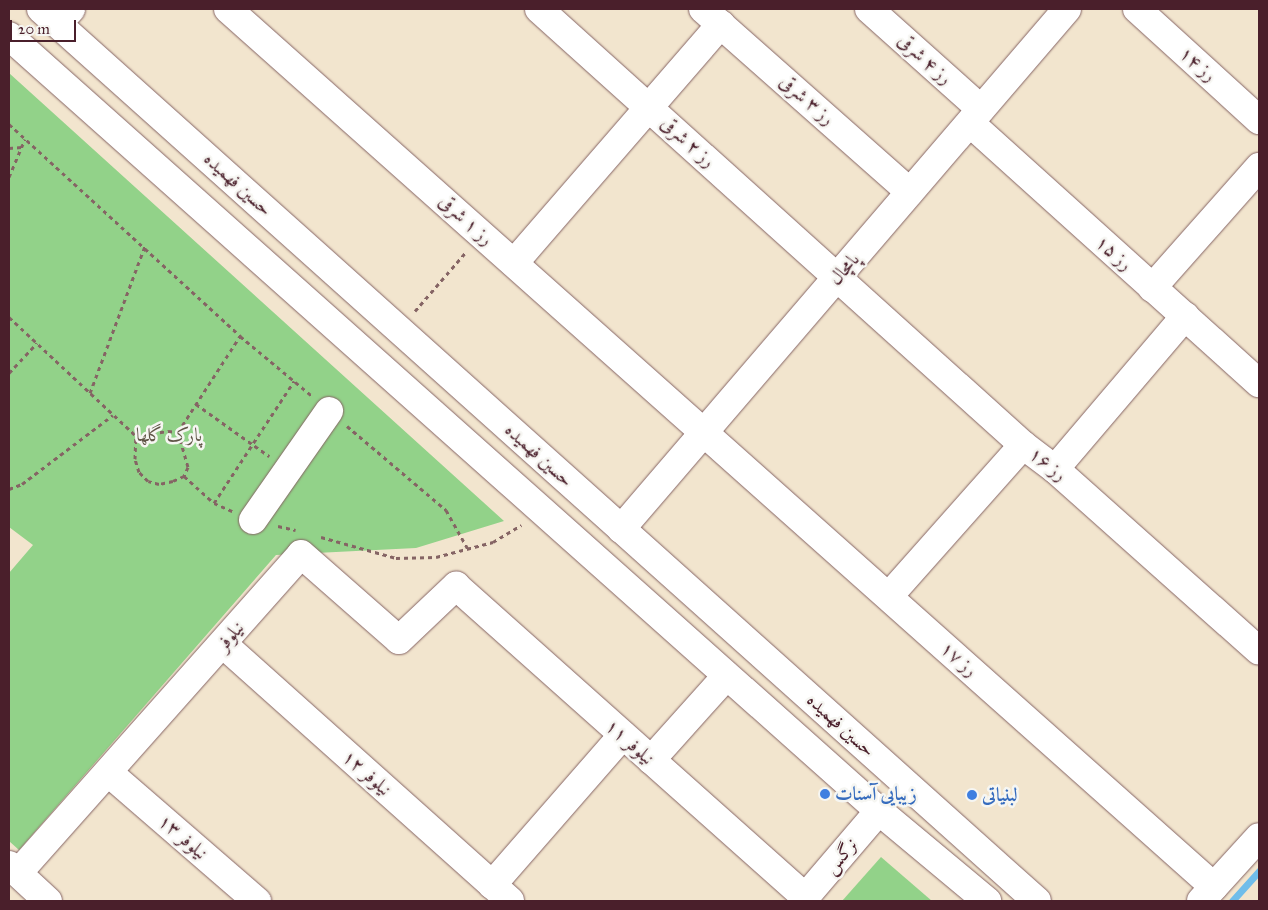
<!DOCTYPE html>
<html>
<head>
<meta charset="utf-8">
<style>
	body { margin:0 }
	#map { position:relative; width:1268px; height:910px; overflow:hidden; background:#f2e5ce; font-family:"IM FELL Great Primer",Amiri,serif }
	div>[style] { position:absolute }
	.green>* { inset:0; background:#92d289 }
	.stream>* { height:7px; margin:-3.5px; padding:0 3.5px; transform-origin:3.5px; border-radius:3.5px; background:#6fbdea }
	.path>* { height:3px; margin-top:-1.5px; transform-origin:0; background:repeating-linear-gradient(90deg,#856464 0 4px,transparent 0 8px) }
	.roads { filter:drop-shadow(0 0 1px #856464) drop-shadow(0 0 1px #856464) }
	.minor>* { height:28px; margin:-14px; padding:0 14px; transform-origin:14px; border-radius:14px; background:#fff }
	.major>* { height:28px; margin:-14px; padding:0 14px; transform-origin:14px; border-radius:14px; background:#fff }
	.dots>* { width:14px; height:14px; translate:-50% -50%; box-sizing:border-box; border:2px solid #f6f6f2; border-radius:50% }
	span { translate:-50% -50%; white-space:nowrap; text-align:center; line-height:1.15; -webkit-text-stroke:5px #f6f6f2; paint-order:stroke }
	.street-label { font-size:19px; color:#4a1f2b }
	.park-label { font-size:19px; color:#605547 }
	.shop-label { font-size:19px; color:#366cbe; font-weight:700 }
	.left { translate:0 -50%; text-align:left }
	.frame { position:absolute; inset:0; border:10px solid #4a1f2b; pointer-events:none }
	.scale { position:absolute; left:10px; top:20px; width:66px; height:22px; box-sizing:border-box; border:2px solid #4a1f2b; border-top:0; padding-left:6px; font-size:15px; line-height:18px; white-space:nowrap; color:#4a1f2b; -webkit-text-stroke:4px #f6f6f2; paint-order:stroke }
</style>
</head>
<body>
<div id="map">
	<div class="green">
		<i style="clip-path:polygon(9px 73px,504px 521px,416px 548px,276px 555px,19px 850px,9px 841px,9px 573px,33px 545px,9px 527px)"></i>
		<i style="clip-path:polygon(881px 857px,932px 901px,842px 901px)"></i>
	</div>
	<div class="stream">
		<i style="left:1232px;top:901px;width:40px;rotate:-48deg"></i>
	</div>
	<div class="path">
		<i style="left:9px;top:124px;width:314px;rotate:42.5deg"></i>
		<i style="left:240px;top:336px;width:94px;rotate:39.8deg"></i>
		<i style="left:9px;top:148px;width:13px;rotate:-4deg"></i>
		<i style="left:9px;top:177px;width:41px;rotate:-67.2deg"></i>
		<i style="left:415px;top:311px;width:77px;rotate:-49.2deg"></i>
		<i style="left:9px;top:317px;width:174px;rotate:43.1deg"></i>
		<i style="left:9px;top:373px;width:41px;rotate:-47deg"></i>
		<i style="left:90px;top:393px;width:157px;rotate:-69.5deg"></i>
		<i style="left:196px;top:404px;width:90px;rotate:35.5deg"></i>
		<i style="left:347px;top:426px;width:130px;rotate:40.3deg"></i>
		<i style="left:446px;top:510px;width:45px;rotate:60.6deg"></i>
		<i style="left:168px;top:431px;width:10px;rotate:6deg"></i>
		<i style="left:178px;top:432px;width:36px;rotate:74deg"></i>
		<i style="left:188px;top:467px;width:10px;rotate:114deg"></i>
		<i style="left:184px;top:476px;width:12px;rotate:156deg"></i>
		<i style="left:173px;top:481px;width:14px;rotate:168deg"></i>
		<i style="left:159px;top:484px;width:11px;rotate:-165deg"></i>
		<i style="left:148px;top:481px;width:13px;rotate:-135deg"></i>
		<i style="left:139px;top:472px;width:14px;rotate:-107deg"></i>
		<i style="left:135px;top:459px;width:23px;rotate:-88deg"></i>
		<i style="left:136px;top:436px;width:32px;rotate:-9deg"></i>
		<i style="left:178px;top:432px;width:114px;rotate:-57.1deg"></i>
		<i style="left:184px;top:476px;width:40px;rotate:42deg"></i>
		<i style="left:214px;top:503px;width:20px;rotate:24deg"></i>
		<i style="left:9px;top:489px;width:14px;rotate:-21deg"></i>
		<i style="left:22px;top:484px;width:114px;rotate:-37.2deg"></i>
		<i style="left:214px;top:503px;width:146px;rotate:-56.7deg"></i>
		<i style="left:278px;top:526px;width:18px;rotate:13deg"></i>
		<i style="left:321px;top:537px;width:78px;rotate:15.6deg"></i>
		<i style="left:396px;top:558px;width:40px;rotate:-1.4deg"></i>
		<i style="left:436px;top:557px;width:59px;rotate:-14.7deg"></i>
		<i style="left:493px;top:542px;width:33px;rotate:-31deg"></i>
	</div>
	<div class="roads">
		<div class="minor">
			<i style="left:228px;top:9px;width:1320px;rotate:41.68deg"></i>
			<i style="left:539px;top:9px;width:651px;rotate:42.01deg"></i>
			<i style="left:1023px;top:445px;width:40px;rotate:37deg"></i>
			<i style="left:1055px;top:469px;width:273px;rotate:41.7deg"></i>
			<i style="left:703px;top:9px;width:276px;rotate:41.5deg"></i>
			<i style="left:869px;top:9px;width:150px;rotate:41.8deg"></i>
			<i style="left:1137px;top:9px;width:165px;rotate:42.3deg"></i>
			<i style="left:58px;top:23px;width:19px;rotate:-47deg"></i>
			<i style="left:970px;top:123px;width:389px;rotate:42deg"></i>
			<i style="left:514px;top:263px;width:316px;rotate:-49.1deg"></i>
			<i style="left:1152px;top:288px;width:162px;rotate:-48.5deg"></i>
			<i style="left:1055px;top:469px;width:201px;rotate:-49.6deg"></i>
			<i style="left:253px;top:520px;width:133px;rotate:-55.1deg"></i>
			<i style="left:621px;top:529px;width:685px;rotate:-49.38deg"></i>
			<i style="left:889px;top:596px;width:202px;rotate:-48.4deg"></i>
			<i style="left:223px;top:644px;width:385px;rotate:41.8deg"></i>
			<i style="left:651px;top:760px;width:105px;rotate:-48.1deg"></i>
			<i style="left:109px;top:773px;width:196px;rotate:40.9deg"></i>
			<i style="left:9px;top:865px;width:53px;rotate:42.7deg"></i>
			<i style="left:18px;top:873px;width:426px;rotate:-48.4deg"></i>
			<i style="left:301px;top:554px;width:130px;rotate:41.3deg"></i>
			<i style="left:399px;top:640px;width:79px;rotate:-43.5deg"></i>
			<i style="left:456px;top:586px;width:467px;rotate:41.7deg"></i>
			<i style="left:492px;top:885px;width:199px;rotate:-48.9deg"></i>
			<i style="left:802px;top:901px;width:118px;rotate:-49.5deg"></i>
		</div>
		<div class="major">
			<i style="left:41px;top:9px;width:1337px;rotate:41.85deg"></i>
			<i style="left:9px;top:36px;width:1165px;rotate:41.69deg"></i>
			<i style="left:879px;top:811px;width:141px;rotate:39.8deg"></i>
			<i style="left:1201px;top:901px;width:86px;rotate:-47.8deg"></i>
		</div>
	</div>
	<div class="dots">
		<i style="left:825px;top:794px;background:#3f7fe0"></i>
		<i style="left:972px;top:795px;background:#3f7fe0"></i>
	</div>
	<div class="street-label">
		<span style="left:925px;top:59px;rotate:42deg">رز ۴ شرقی</span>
		<span style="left:1198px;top:64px;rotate:42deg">رز ۱۴</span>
		<span style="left:807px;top:100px;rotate:41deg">رز ۳ شرقی</span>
		<span style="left:688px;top:142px;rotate:42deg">رز ۲ شرقی</span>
		<span style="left:238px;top:184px;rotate:42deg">حسین فهمیده</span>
		<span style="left:466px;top:220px;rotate:42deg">رز ۱ شرقی</span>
		<span style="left:1114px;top:253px;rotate:42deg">رز ۱۵</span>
		<span style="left:844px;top:269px;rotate:-49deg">پامچال</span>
		<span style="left:539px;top:455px;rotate:42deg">حسین فهمیده</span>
		<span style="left:1048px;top:464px;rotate:39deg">رز ۱۶</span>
		<span style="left:230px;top:636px;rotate:-49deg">نیلوفر</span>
		<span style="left:959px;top:659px;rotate:42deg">رز ۱۷</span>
		<span style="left:841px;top:725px;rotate:42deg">حسین فهمیده</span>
		<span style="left:630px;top:742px;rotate:42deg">نیلوفر ۱۱</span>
		<span style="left:367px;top:773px;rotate:42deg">نیلوفر ۱۲</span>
		<span style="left:183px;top:837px;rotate:41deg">نیلوفر ۱۳</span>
		<span style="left:841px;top:856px;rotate:-49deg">نرگس</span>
	</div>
	<div class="park-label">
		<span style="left:169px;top:435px">پارک گلها</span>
	</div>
	<div class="shop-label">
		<span class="left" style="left:835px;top:794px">زیبایی آسنات</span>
		<span class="left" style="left:982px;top:795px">لبنیاتی</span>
	</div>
	<div class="frame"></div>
	<div class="scale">20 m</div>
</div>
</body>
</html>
